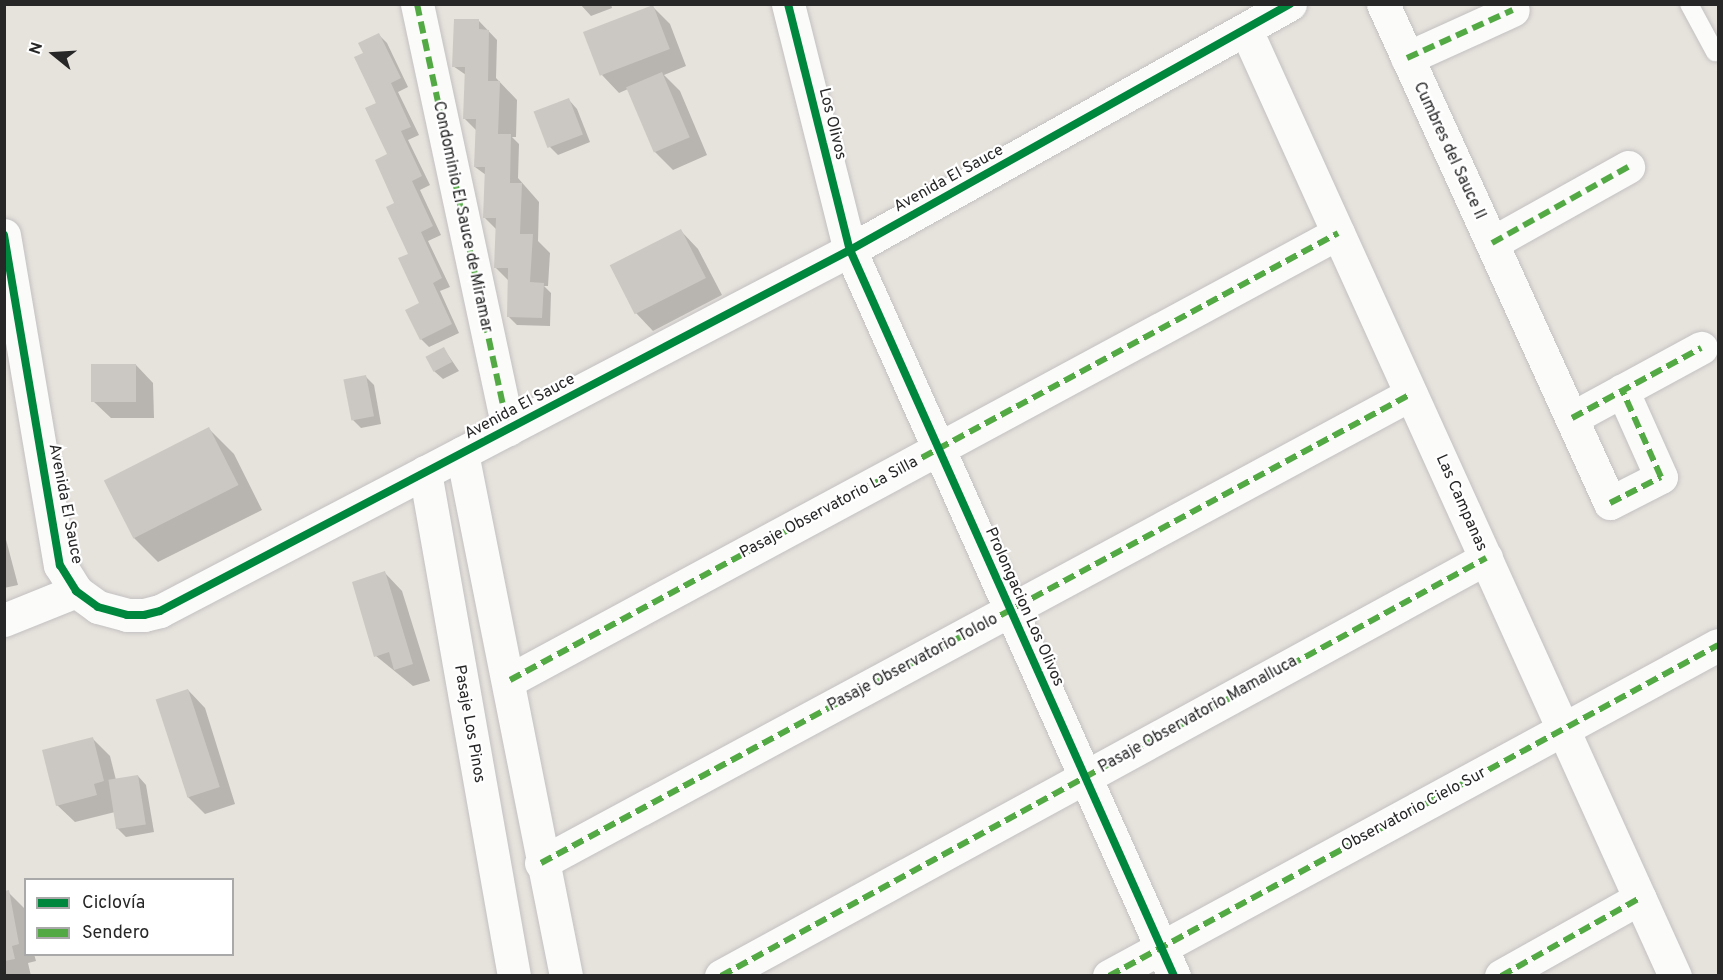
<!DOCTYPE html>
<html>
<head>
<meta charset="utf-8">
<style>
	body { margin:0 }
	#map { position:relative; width:1723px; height:980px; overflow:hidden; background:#e6e2dc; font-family:Overpass,sans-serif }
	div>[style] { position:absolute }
	.shadow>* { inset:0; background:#0003 }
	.building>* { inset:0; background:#cbc8c3; transform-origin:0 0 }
	.roads { filter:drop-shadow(0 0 2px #c3c1c2) drop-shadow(0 0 2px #c3c1c2) }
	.lane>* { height:18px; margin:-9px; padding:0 9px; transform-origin:9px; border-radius:9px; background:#fbfbfa }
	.street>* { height:33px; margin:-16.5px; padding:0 16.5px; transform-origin:16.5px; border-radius:16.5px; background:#fbfbfa }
	.secondary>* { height:33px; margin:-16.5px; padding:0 16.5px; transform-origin:16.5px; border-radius:16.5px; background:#fbfbfa }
	.quiet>* { height:6px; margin-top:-3px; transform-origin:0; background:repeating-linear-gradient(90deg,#53aa44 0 12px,transparent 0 18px) }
	.cycleway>* { height:8px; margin:-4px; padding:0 4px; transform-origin:4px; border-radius:4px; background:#00873e }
	span { translate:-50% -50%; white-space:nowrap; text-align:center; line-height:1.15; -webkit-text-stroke:4.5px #fff; paint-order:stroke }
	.street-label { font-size:16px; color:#272727 }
	.frame { position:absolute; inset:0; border:6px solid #272727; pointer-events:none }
	.legend { position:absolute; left:24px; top:878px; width:210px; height:78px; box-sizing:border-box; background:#fff; border:2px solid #a9a9a9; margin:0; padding:8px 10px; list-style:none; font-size:18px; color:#272727 }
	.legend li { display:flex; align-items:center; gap:12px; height:30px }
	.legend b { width:30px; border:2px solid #a9a9a9 }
	.north { position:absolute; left:24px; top:24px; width:60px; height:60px; -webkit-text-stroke:4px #fff; paint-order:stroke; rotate:288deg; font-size:16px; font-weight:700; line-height:24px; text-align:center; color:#272727 }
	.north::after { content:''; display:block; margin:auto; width:21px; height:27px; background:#272727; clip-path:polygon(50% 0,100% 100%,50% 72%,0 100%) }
</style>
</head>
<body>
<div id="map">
	<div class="shadow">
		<i style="clip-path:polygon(580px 4px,611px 4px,612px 8px,591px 16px)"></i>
		<i style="clip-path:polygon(653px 7px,670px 24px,686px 66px,664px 75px,680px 91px,707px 155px,673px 170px,655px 152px,628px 89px,619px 93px,602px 75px)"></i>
		<i style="clip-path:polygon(479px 21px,497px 40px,496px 78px,517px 100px,516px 137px,512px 137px,519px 144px,518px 178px,539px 202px,538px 241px,550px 253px,548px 286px,544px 286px,551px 293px,550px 326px,517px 325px,508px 316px,509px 281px,495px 267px,497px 230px,484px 217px,486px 175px,475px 167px,477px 131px,464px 118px,466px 75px,453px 66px)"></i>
		<i style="clip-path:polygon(379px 35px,387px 43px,408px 87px,398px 92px,419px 135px,408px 140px,430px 185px,420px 190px,441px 235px,428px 241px,450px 287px,440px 291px,459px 333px,429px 347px,421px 339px,421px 304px,365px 54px)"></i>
		<i style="clip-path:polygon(569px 100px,577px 109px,590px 142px,558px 155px,549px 146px)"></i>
		<i style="clip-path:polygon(681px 231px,698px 249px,722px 295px,653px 331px,636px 313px)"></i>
		<i style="clip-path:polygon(444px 349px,459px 371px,443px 379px,434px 371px)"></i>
		<i style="clip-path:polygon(136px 365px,153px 383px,154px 418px,111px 418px,93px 401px)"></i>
		<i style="clip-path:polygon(365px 376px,374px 385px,381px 424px,361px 428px,352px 419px)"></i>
		<i style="clip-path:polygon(209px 429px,234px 454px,262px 510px,158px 562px,133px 537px)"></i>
		<i style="clip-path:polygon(4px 532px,18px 585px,4px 588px)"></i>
		<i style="clip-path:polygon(385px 573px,402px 591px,430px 681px,413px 686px,376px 656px)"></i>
		<i style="clip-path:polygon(188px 690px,205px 708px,235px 804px,205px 814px,187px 796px)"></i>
		<i style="clip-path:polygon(93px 739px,110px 756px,116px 780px,138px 776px,146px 785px,154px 832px,126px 837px,117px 828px,115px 812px,75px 822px,57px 805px)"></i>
		<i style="clip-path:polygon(8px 892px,25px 909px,26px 954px,34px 954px,36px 961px,28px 963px,31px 976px,4px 976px,4px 893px)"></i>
	</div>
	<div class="building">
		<i style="left:653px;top:5px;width:47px;height:75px;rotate:69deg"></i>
		<i style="clip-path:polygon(454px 19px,479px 19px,479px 29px,489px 30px,488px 81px,500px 81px,498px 134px,511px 134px,510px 183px,522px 183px,520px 234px,533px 234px,530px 282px,544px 283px,542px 318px,507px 317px,508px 268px,494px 268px,496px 218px,483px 218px,485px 167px,474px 167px,476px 119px,463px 119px,465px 67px,452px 67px)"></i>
		<i style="clip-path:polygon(379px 33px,401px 78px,391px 83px,411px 127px,401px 131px,422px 176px,412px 181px,433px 226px,421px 232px,442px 278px,433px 283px,452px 324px,420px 340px,405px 310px,419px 303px,398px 258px,408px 254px,386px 207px,394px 203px,375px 160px,387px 154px,365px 108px,376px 103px,354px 57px,363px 53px,358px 43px)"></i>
		<i style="left:662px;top:72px;width:71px;height:39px;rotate:67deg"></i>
		<i style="left:569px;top:98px;width:39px;height:38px;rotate:69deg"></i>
		<i style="left:681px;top:229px;width:55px;height:80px;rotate:63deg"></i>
		<i style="left:444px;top:347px;width:17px;height:21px;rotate:62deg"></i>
		<i style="left:91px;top:364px;width:45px;height:38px"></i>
		<i style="left:366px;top:375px;width:42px;height:23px;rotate:79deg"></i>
		<i style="left:209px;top:427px;width:65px;height:118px;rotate:63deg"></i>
		<i style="clip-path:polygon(385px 571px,413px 664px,394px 670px,389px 652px,374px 657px,352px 582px)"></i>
		<i style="left:188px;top:689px;width:103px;height:34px;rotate:72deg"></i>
		<i style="clip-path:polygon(93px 737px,104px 781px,94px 784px,97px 795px,56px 806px,42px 750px)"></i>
		<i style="left:138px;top:775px;width:50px;height:30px;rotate:81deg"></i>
		<i style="clip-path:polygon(9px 890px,19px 944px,12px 946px,15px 959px,4px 961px,4px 891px)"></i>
	</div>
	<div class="roads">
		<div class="lane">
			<i style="left:1689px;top:4px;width:55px;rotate:61.6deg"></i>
		</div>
		<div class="street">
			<i style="left:417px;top:4px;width:435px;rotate:77.9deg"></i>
			<i style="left:788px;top:4px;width:254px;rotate:75.9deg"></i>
			<i style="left:850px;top:250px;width:795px;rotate:65.95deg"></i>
			<i style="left:1383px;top:4px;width:548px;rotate:65.54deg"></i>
			<i style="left:1610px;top:503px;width:57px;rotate:-27deg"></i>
			<i style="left:1661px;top:477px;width:95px;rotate:-114.1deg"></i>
			<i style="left:1246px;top:30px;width:1039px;rotate:65.61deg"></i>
			<i style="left:1407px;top:58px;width:116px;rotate:-24.4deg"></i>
			<i style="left:1492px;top:243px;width:156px;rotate:-29.2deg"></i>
			<i style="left:1572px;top:418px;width:147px;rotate:-28.5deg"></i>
			<i style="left:462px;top:453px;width:533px;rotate:78.75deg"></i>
			<i style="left:425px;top:472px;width:512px;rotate:79.99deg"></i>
			<i style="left:4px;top:620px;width:78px;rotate:-21.9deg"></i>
			<i style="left:510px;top:680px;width:941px;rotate:-28.36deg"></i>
			<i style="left:541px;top:863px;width:988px;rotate:-28.33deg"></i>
			<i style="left:721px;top:976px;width:872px;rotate:-28.65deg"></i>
			<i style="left:1109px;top:976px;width:693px;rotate:-28.52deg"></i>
			<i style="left:1501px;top:976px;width:159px;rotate:-29.3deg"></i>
		</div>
		<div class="secondary">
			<i style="left:4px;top:235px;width:335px;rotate:80.4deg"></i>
			<i style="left:60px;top:565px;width:31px;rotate:58deg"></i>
			<i style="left:76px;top:591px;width:27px;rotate:36deg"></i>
			<i style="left:98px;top:607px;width:30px;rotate:15deg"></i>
			<i style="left:127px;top:615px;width:17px"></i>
			<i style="left:144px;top:615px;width:16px;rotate:-14deg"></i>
			<i style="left:160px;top:611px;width:779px;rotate:-27.62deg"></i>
			<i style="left:850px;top:250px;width:504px;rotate:-29.21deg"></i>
		</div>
	</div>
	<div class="quiet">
		<i style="left:417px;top:4px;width:435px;rotate:77.9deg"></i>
		<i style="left:1407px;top:58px;width:116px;rotate:-24.4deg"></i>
		<i style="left:1492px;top:243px;width:156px;rotate:-29.2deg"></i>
		<i style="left:1572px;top:418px;width:147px;rotate:-28.5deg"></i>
		<i style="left:1610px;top:503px;width:57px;rotate:-27deg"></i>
		<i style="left:1661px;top:477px;width:95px;rotate:-114.1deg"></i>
		<i style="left:510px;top:680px;width:941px;rotate:-28.36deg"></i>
		<i style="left:541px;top:863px;width:988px;rotate:-28.33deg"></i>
		<i style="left:721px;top:976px;width:872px;rotate:-28.65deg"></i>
		<i style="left:1109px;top:976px;width:693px;rotate:-28.52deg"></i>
		<i style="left:1501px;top:976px;width:159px;rotate:-29.3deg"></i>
	</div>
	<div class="cycleway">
		<i style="left:788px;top:4px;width:254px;rotate:75.9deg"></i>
		<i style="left:850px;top:250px;width:795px;rotate:65.95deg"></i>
		<i style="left:4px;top:235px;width:335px;rotate:80.4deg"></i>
		<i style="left:60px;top:565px;width:31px;rotate:58deg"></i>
		<i style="left:76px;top:591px;width:27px;rotate:36deg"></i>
		<i style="left:98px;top:607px;width:30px;rotate:15deg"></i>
		<i style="left:127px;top:615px;width:17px"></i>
		<i style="left:144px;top:615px;width:16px;rotate:-14deg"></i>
		<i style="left:160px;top:611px;width:779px;rotate:-27.62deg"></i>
		<i style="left:850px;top:250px;width:504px;rotate:-29.21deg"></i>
	</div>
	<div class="street-label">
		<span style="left:832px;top:124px;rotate:76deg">Los Olivos</span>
		<span style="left:1449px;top:151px;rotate:65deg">Cumbres del Sauce II</span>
		<span style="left:949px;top:179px;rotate:-29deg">Avenida El Sauce</span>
		<span style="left:462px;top:217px;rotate:78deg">Condominio El Sauce de Miramar</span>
		<span style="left:520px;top:407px;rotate:-28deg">Avenida El Sauce</span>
		<span style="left:1461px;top:503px;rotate:66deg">Las Campanas</span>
		<span style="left:65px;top:504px;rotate:79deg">Avenida El Sauce</span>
		<span style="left:829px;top:508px;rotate:-28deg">Pasaje Observatorio La Silla</span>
		<span style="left:1024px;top:607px;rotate:66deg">Prolongacion Los Olivos</span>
		<span style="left:913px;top:663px;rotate:-28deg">Pasaje Observatorio Tololo</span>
		<span style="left:1198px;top:715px;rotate:-29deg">Pasaje Observatorio Mamalluca</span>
		<span style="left:469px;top:724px;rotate:80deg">Pasaje Los Pinos</span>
		<span style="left:1414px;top:810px;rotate:-28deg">Observatorio Cielo Sur</span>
	</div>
	<div class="frame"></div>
	<ul class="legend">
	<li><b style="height:8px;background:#00873e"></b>Ciclovía</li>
	<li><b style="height:8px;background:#53aa44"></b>Sendero</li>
	</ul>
	<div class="north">N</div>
</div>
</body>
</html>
